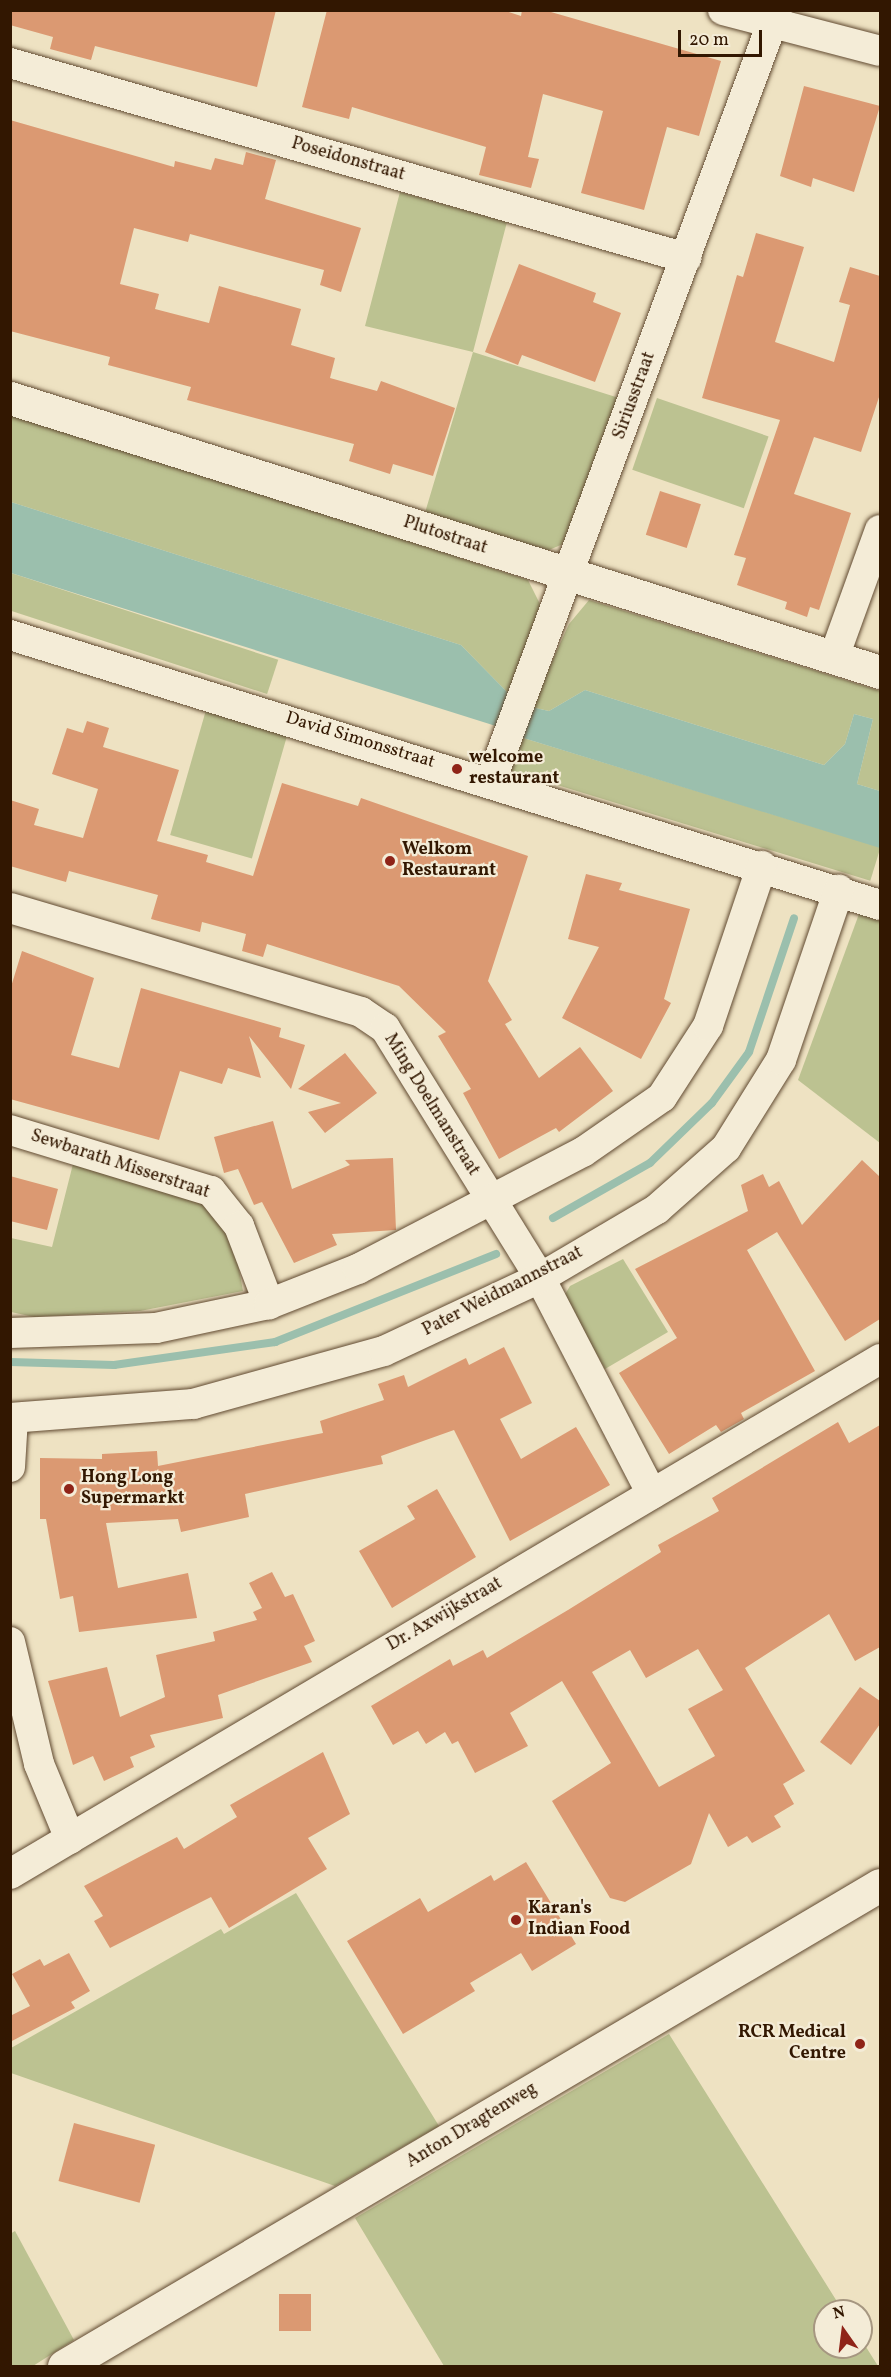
<!DOCTYPE html>
<html>
<head>
<meta charset="utf-8">
<style>
	body { margin:0 }
	#map { position:relative; width:891px; height:2377px; overflow:hidden; background:#eee2c2; font-family:Vollkorn,serif }
	div>[style] { position:absolute }
	.green>* { inset:0; background:#bcc291; transform-origin:0 0 }
	.water>* { inset:0; background:#9bbfad }
	.stream>* { height:8px; margin:-4px; padding:0 4px; transform-origin:4px; border-radius:4px; background:#9bbfad }
	.building>* { inset:0; background:#db9972; transform-origin:0 0 }
	.roads { filter:drop-shadow(0 0 2px #614a31) drop-shadow(0 0 2px #614a31) }
	.street>* { height:30px; margin:-15px; padding:0 15px; transform-origin:15px; border-radius:15px; background:#f4ecd7 }
	.secondary>* { height:33px; margin:-16.5px; padding:0 16.5px; transform-origin:16.5px; border-radius:16.5px; background:#f4ecd7 }
	.dots>* { width:16px; height:16px; translate:-50% -50%; box-sizing:border-box; border:3px solid #f4ecd7; border-radius:50% }
	span { translate:-50% -50%; white-space:nowrap; text-align:center; line-height:1.15; -webkit-text-stroke:4.5px #f4ecd7; paint-order:stroke }
	.street-label { font-size:18px; color:#321701 }
	.poi-label { font-size:18px; color:#321701; font-weight:700 }
	.left { translate:0 -50%; text-align:left }
	.right { translate:-100% -50%; text-align:right }
	.frame { position:absolute; inset:0; border:12px solid #321701; pointer-events:none }
	.north { position:absolute; left:813px; top:2299px; width:60px; height:60px; box-sizing:border-box; background:#f4ecd7; border:2px solid #a69781; border-radius:50%; rotate:346deg; font-size:16px; font-weight:700; line-height:24px; text-align:center; color:#321701 }
	.north::after { content:''; display:block; margin:auto; width:21px; height:27px; background:#8f2418; clip-path:polygon(50% 0,100% 100%,50% 72%,0 100%) }
	.scale { position:absolute; left:678px; top:30px; width:84px; height:27px; box-sizing:border-box; border:3px solid #321701; border-top:0; padding-left:8px; font-size:18px; line-height:21px; white-space:nowrap; color:#321701; -webkit-text-stroke:4px #f4ecd7; paint-order:stroke }
</style>
</head>
<body>
<div id="map">
	<div class="green">
		<i style="clip-path:polygon(400px 192px,507px 222px,473px 352px,619px 398px,563px 544px,549px 550px,533px 553px,424px 516px,473px 352px,365px 326px)"></i>
		<i style="left:657px;top:398px;width:118px;height:76px;rotate:19deg"></i>
		<i style="clip-path:polygon(10px 411px,528px 580px,542px 608px,510px 695px,461px 645px,11px 502px)"></i>
		<i style="left:11px;top:573px;width:281px;height:36px;rotate:18deg"></i>
		<i style="clip-path:polygon(589px 600px,880px 691px,880px 791px,857px 784px,873px 719px,854px 714px,845px 744px,824px 765px,585px 690px,549px 711px,531px 707px,569px 624px)"></i>
		<i style="left:206px;top:710px;width:85px;height:130px;rotate:16deg"></i>
		<i style="left:520px;top:737px;width:377px;height:35px;rotate:17deg"></i>
		<i style="clip-path:polygon(859px 914px,880px 921px,880px 1143px,798px 1080px)"></i>
		<i style="clip-path:polygon(74px 1160px,204px 1198px,232px 1231px,243px 1291px,140px 1311px,34px 1317px,11px 1312px,11px 1238px,52px 1247px)"></i>
		<i style="clip-path:polygon(623px 1259px,668px 1332px,605px 1369px,564px 1296px,570px 1286px)"></i>
		<i style="clip-path:polygon(296px 1893px,439px 2126px,335px 2186px,11px 2073px,11px 2048px,221px 1929px,224px 1934px)"></i>
		<i style="clip-path:polygon(669px 2034px,843px 2311px,825px 2311px,825px 2347px,861px 2347px,861px 2339px,878px 2366px,444px 2366px,355px 2218px)"></i>
		<i style="clip-path:polygon(15px 2231px,74px 2340px,33px 2366px,11px 2366px,10px 2234px)"></i>
	</div>
	<div class="water">
		<i style="clip-path:polygon(11px 502px,461px 645px,510px 695px,499px 727px,11px 573px)"></i>
		<i style="clip-path:polygon(585px 690px,824px 765px,845px 744px,854px 714px,873px 719px,857px 784px,880px 791px,880px 848px,520px 737px,531px 707px,549px 711px)"></i>
	</div>
	<div class="stream">
		<i style="left:553px;top:1218px;width:112px;rotate:-29.6deg"></i>
		<i style="left:650px;top:1163px;width:86px;rotate:-44.1deg"></i>
		<i style="left:712px;top:1103px;width:63px;rotate:-54deg"></i>
		<i style="left:749px;top:1052px;width:141px;rotate:-71.4deg"></i>
		<i style="left:10px;top:1362px;width:104px;rotate:1.7deg"></i>
		<i style="left:114px;top:1365px;width:163px;rotate:-8.1deg"></i>
		<i style="left:275px;top:1342px;width:238px;rotate:-21.7deg"></i>
	</div>
	<div class="building">
		<i style="clip-path:polygon(10px 10px,276px 10px,257px 87px,95px 46px,91px 60px,50px 49px,53px 37px,10px 25px)"></i>
		<i style="clip-path:polygon(327px 10px,503px 10px,521px 16px,522px 10px,544px 10px,721px 61px,699px 136px,667px 127px,644px 210px,581px 193px,603px 111px,543px 94px,528px 157px,539px 159px,531px 188px,479px 175px,486px 147px,352px 107px,349px 119px,302px 107px)"></i>
		<i style="clip-path:polygon(804px 86px,880px 106px,854px 192px,813px 178px,811px 187px,780px 176px)"></i>
		<i style="clip-path:polygon(10px 120px,174px 167px,175px 161px,211px 170px,215px 158px,243px 165px,246px 152px,276px 160px,265px 199px,361px 228px,341px 292px,320px 285px,324px 270px,190px 234px,188px 242px,134px 228px,120px 284px,159px 294px,155px 309px,209px 323px,219px 286px,301px 309px,291px 345px,335px 358px,330px 378px,377px 391px,381px 381px,455px 408px,433px 476px,393px 464px,390px 474px,349px 461px,354px 444px,187px 400px,191px 387px,108px 365px,110px 357px,10px 331px)"></i>
		<i style="clip-path:polygon(756px 233px,804px 247px,775px 342px,834px 362px,850px 305px,839px 302px,850px 267px,880px 276px,880px 394px,861px 452px,814px 437px,794px 494px,851px 513px,819px 610px,810px 607px,807px 617px,785px 609px,787px 602px,737px 585px,746px 558px,734px 555px,780px 420px,702px 398px,737px 275px,743px 277px)"></i>
		<i style="clip-path:polygon(519px 264px,596px 293px,593px 302px,621px 313px,595px 382px,522px 355px,518px 365px,485px 352px)"></i>
		<i style="left:660px;top:491px;width:43px;height:46px;rotate:18deg"></i>
		<i style="clip-path:polygon(87px 721px,109px 728px,103px 747px,179px 770px,157px 841px,208px 855px,206px 862px,253px 876px,282px 783px,358px 806px,361px 798px,528px 856px,488px 981px,512px 1020px,505px 1024px,539px 1078px,580px 1047px,613px 1091px,559px 1132px,556px 1128px,499px 1159px,463px 1093px,471px 1089px,438px 1036px,446px 1032px,399px 986px,267px 944px,263px 957px,242px 951px,246px 934px,202px 922px,200px 932px,151px 919px,158px 895px,69px 871px,66px 882px,10px 866px,10px 800px,39px 809px,34px 825px,83px 838px,98px 789px,52px 774px,67px 728px,83px 733px)"></i>
		<i style="clip-path:polygon(586px 874px,622px 883px,619px 890px,690px 909px,664px 999px,671px 1003px,641px 1059px,562px 1018px,599px 947px,568px 939px)"></i>
		<i style="clip-path:polygon(22px 951px,94px 978px,71px 1055px,119px 1068px,141px 988px,281px 1028px,279px 1037px,305px 1045px,291px 1089px,249px 1036px,261px 1078px,228px 1068px,222px 1084px,180px 1071px,159px 1140px,10px 1099px,10px 990px)"></i>
		<i style="clip-path:polygon(345px 1053px,377px 1093px,325px 1133px,308px 1112px,341px 1103px,298px 1089px)"></i>
		<i style="clip-path:polygon(273px 1121px,292px 1189px,350px 1165px,345px 1160px,393px 1158px,396px 1230px,332px 1234px,337px 1245px,294px 1263px,262px 1202px,254px 1205px,238px 1169px,224px 1173px,214px 1137px)"></i>
		<i style="clip-path:polygon(862px 1160px,880px 1177px,880px 1319px,845px 1341px,777px 1232px,747px 1250px,815px 1371px,741px 1413px,744px 1419px,721px 1432px,716px 1425px,669px 1454px,619px 1373px,677px 1338px,635px 1269px,748px 1211px,741px 1185px,763px 1174px,769px 1187px,779px 1181px,802px 1225px)"></i>
		<i style="clip-path:polygon(10px 1176px,58px 1189px,47px 1230px,10px 1221px)"></i>
		<i style="clip-path:polygon(504px 1347px,532px 1403px,500px 1419px,521px 1459px,576px 1427px,610px 1485px,510px 1541px,454px 1430px,381px 1456px,383px 1464px,245px 1494px,249px 1517px,181px 1532px,178px 1519px,106px 1523px,118px 1588px,188px 1573px,197px 1618px,79px 1632px,73px 1596px,60px 1599px,46px 1519px,40px 1519px,40px 1458px,102px 1459px,102px 1454px,157px 1451px,158px 1466px,323px 1433px,320px 1421px,384px 1400px,378px 1384px,404px 1375px,408px 1387px,466px 1358px,469px 1365px)"></i>
		<i style="clip-path:polygon(evenodd,838px 1422px,849px 1443px,880px 1425px,880px 1647px,855px 1661px,829px 1614px,745px 1668px,805px 1771px,783px 1784px,794px 1804px,774px 1816px,781px 1827px,752px 1843px,747px 1836px,728px 1847px,709px 1813px,691px 1864px,625px 1902px,610px 1898px,552px 1801px,611px 1763px,562px 1681px,510px 1713px,528px 1746px,475px 1773px,458px 1741px,452px 1744px,445px 1732px,426px 1744px,418px 1731px,393px 1745px,371px 1706px,450px 1659px,453px 1666px,483px 1650px,487px 1658px,568px 1610px,661px 1552px,658px 1545px,719px 1511px,712px 1498px,838px 1422px,698px 1649px,723px 1690px,688px 1709px,715px 1756px,659px 1787px,592px 1672px,630px 1650px,646px 1678px,698px 1649px)"></i>
		<i style="clip-path:polygon(437px 1489px,476px 1557px,392px 1608px,359px 1551px,415px 1519px,407px 1506px)"></i>
		<i style="clip-path:polygon(272px 1572px,285px 1597px,293px 1594px,315px 1641px,304px 1646px,312px 1662px,218px 1695px,223px 1718px,150px 1735px,155px 1747px,130px 1757px,134px 1767px,104px 1781px,93px 1756px,73px 1765px,48px 1681px,107px 1667px,120px 1717px,165px 1697px,156px 1655px,215px 1641px,213px 1632px,257px 1620px,253px 1612px,262px 1608px,249px 1583px)"></i>
		<i style="clip-path:polygon(860px 1687px,880px 1701px,880px 1724px,851px 1765px,820px 1742px)"></i>
		<i style="clip-path:polygon(323px 1752px,350px 1814px,308px 1838px,327px 1869px,229px 1928px,211px 1897px,110px 1948px,94px 1921px,103px 1916px,84px 1886px,177px 1837px,184px 1849px,237px 1817px,230px 1805px)"></i>
		<i style="clip-path:polygon(526px 1862px,576px 1944px,532px 1971px,521px 1953px,470px 1983px,475px 1991px,403px 2034px,347px 1941px,420px 1898px,428px 1912px,491px 1875px,494px 1881px)"></i>
		<i style="clip-path:polygon(69px 1953px,90px 1991px,71px 2002px,75px 2008px,10px 2042px,10px 2016px,30px 2006px,12px 1974px,40px 1959px,44px 1966px)"></i>
		<i style="left:74px;top:2123px;width:84px;height:60px;rotate:15deg"></i>
		<i style="left:311px;top:2294px;width:37px;height:32px;rotate:90deg"></i>
	</div>
	<div class="roads">
		<div class="street">
			<i style="left:723px;top:10px;width:162px;rotate:14.6deg"></i>
			<i style="left:10px;top:63px;width:704px;rotate:16.09deg"></i>
			<i style="left:10px;top:635px;width:911px;rotate:17.24deg"></i>
			<i style="left:834px;top:657px;width:135px;rotate:-70.1deg"></i>
			<i style="left:491px;top:781px;width:822px;rotate:-69.65deg"></i>
			<i style="left:10px;top:908px;width:366px;rotate:16.5deg"></i>
			<i style="left:361px;top:1012px;width:29px;rotate:34deg"></i>
			<i style="left:385px;top:1028px;width:294px;rotate:58.2deg"></i>
			<i style="left:540px;top:1278px;width:243px;rotate:62.6deg"></i>
			<i style="left:10px;top:1130px;width:210px;rotate:16.9deg"></i>
			<i style="left:211px;top:1191px;width:45px;rotate:51.3deg"></i>
			<i style="left:239px;top:1226px;width:84px;rotate:69deg"></i>
			<i style="left:10px;top:1333px;width:146px;rotate:-2deg"></i>
			<i style="left:156px;top:1328px;width:116px;rotate:-12deg"></i>
			<i style="left:269px;top:1304px;width:96px;rotate:-21.5deg"></i>
			<i style="left:358px;top:1269px;width:254px;rotate:-27.5deg"></i>
			<i style="left:583px;top:1152px;width:96px;rotate:-34.8deg"></i>
			<i style="left:662px;top:1097px;width:85px;rotate:-57.1deg"></i>
			<i style="left:708px;top:1026px;width:169px;rotate:-71.4deg"></i>
			<i style="left:10px;top:1418px;width:184px;rotate:-4.4deg"></i>
			<i style="left:193px;top:1404px;width:198px;rotate:-15.5deg"></i>
			<i style="left:384px;top:1351px;width:172px;rotate:-25.1deg"></i>
			<i style="left:540px;top:1278px;width:136px;rotate:-30.5deg"></i>
			<i style="left:657px;top:1209px;width:92px;rotate:-41.5deg"></i>
			<i style="left:726px;top:1148px;width:104px;rotate:-58deg"></i>
			<i style="left:781px;top:1060px;width:180px;rotate:-71.2deg"></i>
			<i style="left:10px;top:1467px;width:49px;rotate:-86.5deg"></i>
			<i style="left:10px;top:1642px;width:125px;rotate:76.6deg"></i>
			<i style="left:39px;top:1764px;width:81px;rotate:67.5deg"></i>
			<i style="left:10px;top:1874px;width:1011px;rotate:-30.62deg"></i>
		</div>
		<div class="secondary">
			<i style="left:10px;top:398px;width:912px;rotate:17.48deg"></i>
			<i style="left:64px;top:2366px;width:947px;rotate:-30.52deg"></i>
		</div>
	</div>
	<div class="dots">
		<i style="left:457px;top:769px;background:#8f2418"></i>
		<i style="left:390px;top:861px;background:#8f2418"></i>
		<i style="left:69px;top:1489px;background:#8f2418"></i>
		<i style="left:516px;top:1920px;background:#8f2418"></i>
		<i style="left:860px;top:2044px;background:#8f2418"></i>
	</div>
	<div class="street-label">
		<span style="left:348px;top:160px;rotate:16deg">Poseidonstraat</span>
		<span style="left:635px;top:396px;rotate:-70deg">Siriusstraat</span>
		<span style="left:445px;top:536px;rotate:18deg">Plutostraat</span>
		<span style="left:360px;top:741px;rotate:17deg">David Simonsstraat</span>
		<span style="left:431px;top:1105px;rotate:58deg">Ming Doelmanstraat</span>
		<span style="left:120px;top:1165px;rotate:18deg">Sewbarath Misserstraat</span>
		<span style="left:503px;top:1292px;rotate:-27deg">Pater Weidmannstraat</span>
		<span style="left:445px;top:1615px;rotate:-30deg">Dr. Axwijkstraat</span>
		<span style="left:472px;top:2126px;rotate:-31deg">Anton Dragtenweg</span>
	</div>
	<div class="poi-label">
		<span class="left" style="left:469px;top:769px">welcome<br>restaurant</span>
		<span class="left" style="left:402px;top:861px">Welkom<br>Restaurant</span>
		<span class="left" style="left:81px;top:1489px">Hong Long<br>Supermarkt</span>
		<span class="left" style="left:528px;top:1920px">Karan's<br>Indian Food</span>
		<span class="right" style="left:846px;top:2044px">RCR Medical<br>Centre</span>
	</div>
	<div class="frame"></div>
	<div class="north">N</div>
	<div class="scale">20 m</div>
</div>
</body>
</html>
